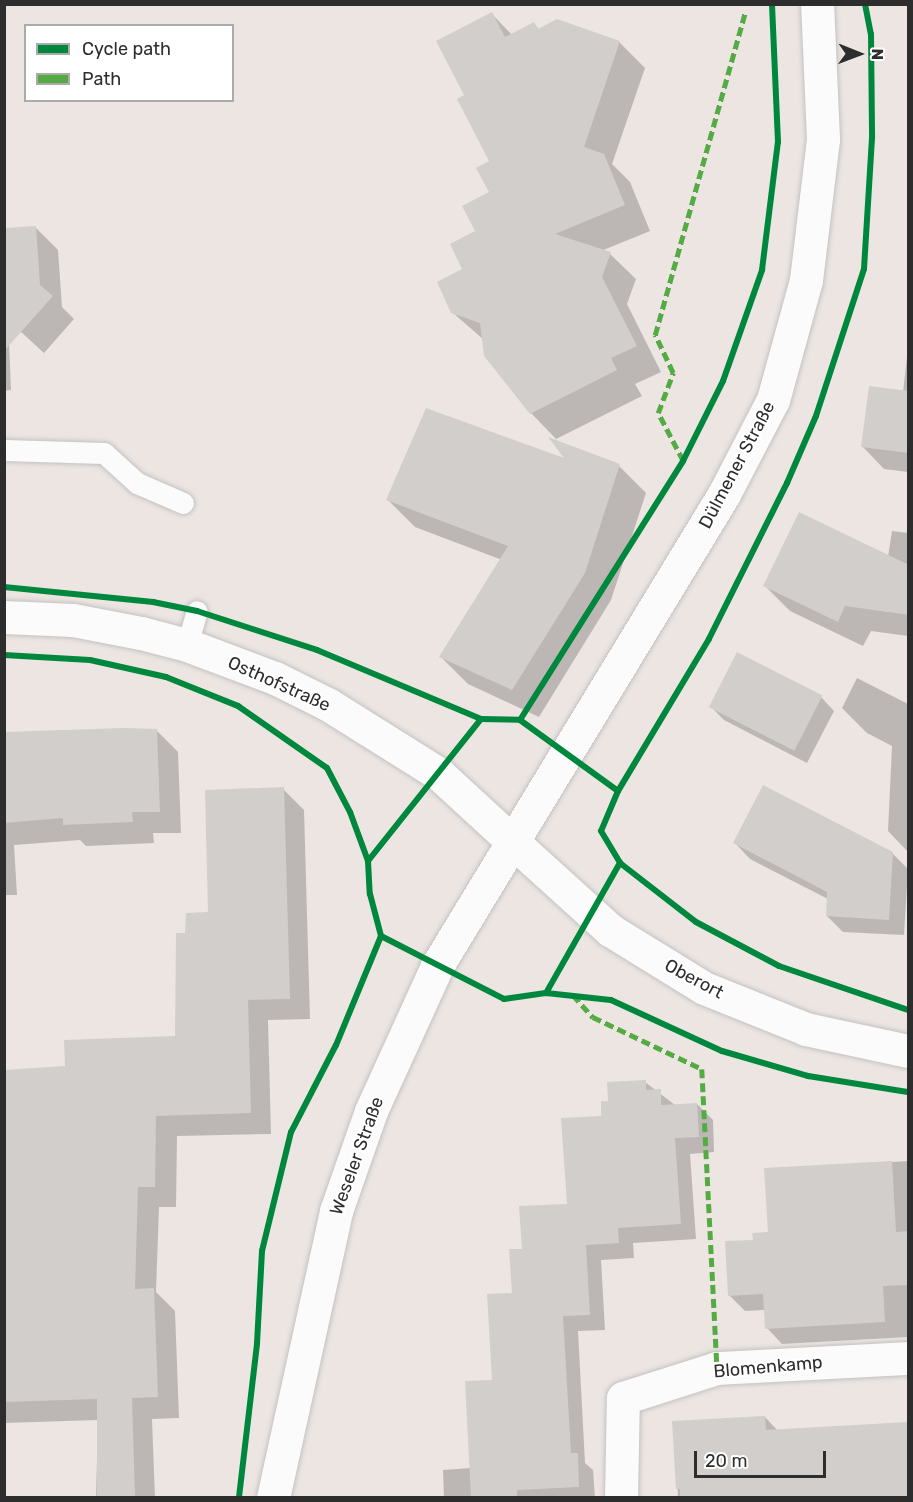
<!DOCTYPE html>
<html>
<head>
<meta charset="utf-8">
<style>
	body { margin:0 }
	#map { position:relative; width:913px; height:1502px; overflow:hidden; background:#ece5e2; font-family:Rubik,sans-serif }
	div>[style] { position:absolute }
	.shadow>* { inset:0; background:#0003 }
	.building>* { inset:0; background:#d2cecc; transform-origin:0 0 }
	.roads { filter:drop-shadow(0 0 2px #c3c2c2) drop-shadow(0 0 2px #c3c2c2) }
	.service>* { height:21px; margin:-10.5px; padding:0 10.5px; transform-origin:10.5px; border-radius:10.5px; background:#fcfbfb }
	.minor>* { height:33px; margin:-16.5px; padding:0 16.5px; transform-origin:16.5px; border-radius:16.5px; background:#fcfbfb }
	.tertiary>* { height:33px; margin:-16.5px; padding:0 16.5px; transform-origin:16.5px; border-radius:16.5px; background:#fcfbfb }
	.secondary>* { height:33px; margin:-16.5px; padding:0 16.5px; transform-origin:16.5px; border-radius:16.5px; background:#fcfbfb }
	.quiet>* { height:4.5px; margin-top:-2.25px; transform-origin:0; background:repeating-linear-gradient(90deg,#54ab44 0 9px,transparent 0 13.5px) }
	.cycleway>* { height:6px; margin:-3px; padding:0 3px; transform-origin:3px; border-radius:3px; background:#00873e }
	span { translate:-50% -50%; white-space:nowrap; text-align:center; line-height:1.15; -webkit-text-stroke:4.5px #fff; paint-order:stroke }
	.street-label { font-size:18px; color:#2d2d2d }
	.frame { position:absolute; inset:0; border:6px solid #2d2d2d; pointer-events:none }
	.legend { position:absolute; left:24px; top:24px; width:210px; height:78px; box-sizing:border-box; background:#fff; border:2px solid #ababab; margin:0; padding:8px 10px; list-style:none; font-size:18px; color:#2d2d2d }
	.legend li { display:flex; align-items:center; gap:12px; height:30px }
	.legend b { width:30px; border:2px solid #ababab }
	.north { position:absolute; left:829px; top:24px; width:60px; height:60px; -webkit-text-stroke:4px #fff; paint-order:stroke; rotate:91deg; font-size:16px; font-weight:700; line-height:24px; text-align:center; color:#2d2d2d }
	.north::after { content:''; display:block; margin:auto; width:21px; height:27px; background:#2d2d2d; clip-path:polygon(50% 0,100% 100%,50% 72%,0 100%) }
	.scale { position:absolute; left:694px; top:1451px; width:132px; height:27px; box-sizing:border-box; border:3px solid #2d2d2d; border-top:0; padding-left:8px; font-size:18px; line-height:21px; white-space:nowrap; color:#2d2d2d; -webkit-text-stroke:4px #fff; paint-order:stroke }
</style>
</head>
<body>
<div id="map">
	<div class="shadow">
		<i style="clip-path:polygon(492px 14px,512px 35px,534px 24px,540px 30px,619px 42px,645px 68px,612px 164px,630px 182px,650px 231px,601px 251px,610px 254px,636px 279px,627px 304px,661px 372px,635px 384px,642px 396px,556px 439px,531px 413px,484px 340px,452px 312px,491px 193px,491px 162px,466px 96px)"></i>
		<i style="clip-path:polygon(36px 228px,58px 250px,62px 307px,74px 319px,44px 353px,8px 320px,11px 390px,4px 391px,4px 230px)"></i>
		<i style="clip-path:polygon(908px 348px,908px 472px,884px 469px,862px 446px,903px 392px)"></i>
		<i style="clip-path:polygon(569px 462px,619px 466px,646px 493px,611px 600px,539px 717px,468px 684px,441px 657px,502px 560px,415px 527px,388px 500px)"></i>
		<i style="clip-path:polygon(892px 531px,908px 533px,908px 636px,871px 631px,863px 646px,790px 611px,765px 586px,888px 557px)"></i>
		<i style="clip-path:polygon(857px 678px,908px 704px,908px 852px,888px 831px,892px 746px,867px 733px,842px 708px)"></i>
		<i style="clip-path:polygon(821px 697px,834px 711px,807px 763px,724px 720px,711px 707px)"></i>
		<i style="clip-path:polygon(157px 731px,178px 752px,181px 833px,153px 833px,154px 843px,86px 846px,80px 840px,14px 845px,17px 895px,4px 895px,4px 777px)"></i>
		<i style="clip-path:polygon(283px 789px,304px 810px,310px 1019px,268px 1020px,271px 1134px,177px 1136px,176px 1207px,159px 1207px,156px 1292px,175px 1311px,179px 1418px,152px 1419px,155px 1498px,96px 1498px,98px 1420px,4px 1423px,4px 1072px,66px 1067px,176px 1038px,187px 935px,210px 913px)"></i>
		<i style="clip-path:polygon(735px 843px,892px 853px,908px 869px,904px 935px,843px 932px,827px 916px,828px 899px,750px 859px)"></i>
		<i style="clip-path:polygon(645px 1082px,675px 1105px,697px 1104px,713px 1120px,714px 1152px,690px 1154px,696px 1239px,633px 1243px,634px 1258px,601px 1260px,605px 1330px,578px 1331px,585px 1463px,593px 1470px,595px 1498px,444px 1498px,443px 1470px,471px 1468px,524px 1250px,568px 1205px,610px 1102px)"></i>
		<i style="clip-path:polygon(908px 1161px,908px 1337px,782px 1344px,767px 1328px,765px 1310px,745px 1311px,729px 1295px,755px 1241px,769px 1233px,765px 1170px)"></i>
		<i style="clip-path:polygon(765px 1417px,778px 1431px,908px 1424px,908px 1498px,678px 1498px,674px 1422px)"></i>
	</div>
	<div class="building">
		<i style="clip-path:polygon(492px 12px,505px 37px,534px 22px,538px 29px,557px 19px,620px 41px,584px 147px,604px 154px,625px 205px,555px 234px,611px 252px,602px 277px,637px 346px,611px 358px,617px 370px,530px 414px,484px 356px,480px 323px,451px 313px,437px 282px,462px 269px,450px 244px,475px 231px,462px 206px,489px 192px,476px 168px,489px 161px,457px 99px,464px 95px,436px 41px)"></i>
		<i style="clip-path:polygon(36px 226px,40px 285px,53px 296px,4px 351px,4px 228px)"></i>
		<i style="clip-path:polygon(869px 386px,909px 391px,909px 453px,861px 447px)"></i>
		<i style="clip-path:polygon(426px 408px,564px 458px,548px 437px,620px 464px,585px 573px,512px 690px,439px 657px,508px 546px,386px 500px)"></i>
		<i style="clip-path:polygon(799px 512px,909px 565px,909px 615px,845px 606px,838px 622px,763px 586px)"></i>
		<i style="left:737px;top:652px;width:96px;height:62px;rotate:27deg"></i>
		<i style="clip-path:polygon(124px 728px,157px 729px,160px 812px,132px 812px,133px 822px,63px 825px,63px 818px,4px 823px,4px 732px)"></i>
		<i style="clip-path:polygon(763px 785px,893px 852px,889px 920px,826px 916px,827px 892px,733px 843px)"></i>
		<i style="clip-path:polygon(284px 787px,290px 999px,248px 1000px,251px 1113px,156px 1116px,155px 1187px,138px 1187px,135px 1289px,154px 1288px,158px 1397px,132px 1398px,135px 1497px,97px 1497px,97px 1399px,4px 1402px,4px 1070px,65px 1066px,64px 1040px,175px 1036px,176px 933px,185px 933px,186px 913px,208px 912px,205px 790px)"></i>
		<i style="clip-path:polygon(646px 1080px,646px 1090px,661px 1089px,661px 1105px,697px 1103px,699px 1137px,675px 1138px,681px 1224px,618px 1228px,619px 1243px,586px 1245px,590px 1315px,563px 1316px,571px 1453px,578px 1453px,579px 1487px,517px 1490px,517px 1497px,471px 1497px,465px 1381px,492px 1380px,487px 1294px,512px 1293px,509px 1249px,522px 1249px,519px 1206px,567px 1204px,561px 1118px,601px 1116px,601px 1101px,608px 1101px,607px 1082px)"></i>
		<i style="clip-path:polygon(892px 1161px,896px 1232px,909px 1231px,909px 1285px,883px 1286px,885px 1322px,765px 1329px,763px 1294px,728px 1296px,725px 1241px,753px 1240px,752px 1233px,768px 1232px,764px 1168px)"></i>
		<i style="clip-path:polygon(765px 1416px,766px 1430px,909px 1422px,909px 1497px,680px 1497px,680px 1489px,676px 1489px,672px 1421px)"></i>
	</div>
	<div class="roads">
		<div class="service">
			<i style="left:4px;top:450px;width:100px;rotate:1.7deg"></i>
			<i style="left:104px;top:453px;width:45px;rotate:42.3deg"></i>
			<i style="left:137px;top:483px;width:50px;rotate:23.5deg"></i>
			<i style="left:187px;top:645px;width:35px;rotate:-74deg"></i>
		</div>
		<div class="minor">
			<i style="left:621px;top:1498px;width:100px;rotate:-88.9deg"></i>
			<i style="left:623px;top:1398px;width:99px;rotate:-17.7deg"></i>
			<i style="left:717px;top:1368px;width:191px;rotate:-3deg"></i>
		</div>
		<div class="tertiary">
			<i style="left:4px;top:617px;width:69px;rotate:2.5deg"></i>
			<i style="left:73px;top:620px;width:69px;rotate:10.8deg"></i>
			<i style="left:141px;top:633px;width:48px;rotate:14.6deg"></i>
			<i style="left:187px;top:645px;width:94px;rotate:20.6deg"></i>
			<i style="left:275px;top:678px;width:60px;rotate:26.6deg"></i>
			<i style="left:329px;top:705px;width:130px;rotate:32.1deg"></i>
			<i style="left:439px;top:774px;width:100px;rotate:42.6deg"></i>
		</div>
		<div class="secondary">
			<i style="left:513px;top:842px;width:131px;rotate:42.2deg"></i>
			<i style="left:610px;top:930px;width:110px;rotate:31.7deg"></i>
			<i style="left:704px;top:988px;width:110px;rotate:21.9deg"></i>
			<i style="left:806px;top:1029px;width:104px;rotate:12.2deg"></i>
			<i style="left:273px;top:1498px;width:294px;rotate:-77.6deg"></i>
			<i style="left:336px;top:1211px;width:106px;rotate:-70.7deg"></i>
			<i style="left:371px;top:1111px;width:159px;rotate:-65.5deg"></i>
			<i style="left:437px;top:966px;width:552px;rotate:-58.7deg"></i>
			<i style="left:724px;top:494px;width:106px;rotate:-62.5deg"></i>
			<i style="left:773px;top:400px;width:124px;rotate:-74.6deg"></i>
			<i style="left:806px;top:280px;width:142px;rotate:-83.1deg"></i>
			<i style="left:823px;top:139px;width:135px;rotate:-92.5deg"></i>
		</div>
	</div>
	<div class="quiet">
		<i style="left:683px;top:461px;width:54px;rotate:-117.5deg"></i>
		<i style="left:658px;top:413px;width:43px;rotate:-69.4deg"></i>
		<i style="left:673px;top:373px;width:42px;rotate:-115.3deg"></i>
		<i style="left:655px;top:335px;width:337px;rotate:-74.4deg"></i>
		<i style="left:573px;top:995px;width:30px;rotate:48deg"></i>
		<i style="left:593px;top:1017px;width:121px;rotate:25.5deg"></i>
		<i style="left:702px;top:1069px;width:299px;rotate:87.1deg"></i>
	</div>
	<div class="cycleway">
		<i style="left:865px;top:4px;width:31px;rotate:79deg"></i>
		<i style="left:871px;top:34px;width:104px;rotate:89.4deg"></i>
		<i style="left:872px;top:138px;width:131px;rotate:93.5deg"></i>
		<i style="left:864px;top:269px;width:155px;rotate:108.1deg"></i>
		<i style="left:816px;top:416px;width:73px;rotate:113.4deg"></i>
		<i style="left:787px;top:483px;width:174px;rotate:116.6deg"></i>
		<i style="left:709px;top:639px;width:177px;rotate:120.9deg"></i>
		<i style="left:618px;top:791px;width:43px;rotate:113deg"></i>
		<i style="left:601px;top:831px;width:37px;rotate:59deg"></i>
		<i style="left:620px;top:863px;width:96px;rotate:37.8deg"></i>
		<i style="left:696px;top:922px;width:94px;rotate:27.9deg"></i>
		<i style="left:779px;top:966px;width:136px;rotate:18.8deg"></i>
		<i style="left:4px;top:587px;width:150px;rotate:5.7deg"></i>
		<i style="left:153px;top:602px;width:45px;rotate:11.6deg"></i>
		<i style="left:197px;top:611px;width:126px;rotate:18deg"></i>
		<i style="left:317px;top:650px;width:178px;rotate:22.8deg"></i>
		<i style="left:481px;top:719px;width:39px;rotate:1deg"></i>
		<i style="left:520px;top:720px;width:121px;rotate:35.9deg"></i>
		<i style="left:4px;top:655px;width:86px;rotate:3.3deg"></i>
		<i style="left:90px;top:660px;width:78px;rotate:12.6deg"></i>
		<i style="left:166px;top:677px;width:78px;rotate:21.9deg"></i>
		<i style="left:238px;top:706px;width:108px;rotate:34.9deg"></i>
		<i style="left:327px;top:768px;width:50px;rotate:62.4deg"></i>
		<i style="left:350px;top:812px;width:52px;rotate:69.8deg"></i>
		<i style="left:368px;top:861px;width:33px;rotate:87deg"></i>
		<i style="left:370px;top:894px;width:43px;rotate:75.3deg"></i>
		<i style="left:381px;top:936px;width:118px;rotate:112.4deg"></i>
		<i style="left:336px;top:1045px;width:98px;rotate:117.3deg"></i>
		<i style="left:291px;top:1132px;width:122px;rotate:103.7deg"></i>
		<i style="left:262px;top:1251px;width:93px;rotate:93.1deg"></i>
		<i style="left:257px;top:1344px;width:155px;rotate:96.7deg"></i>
		<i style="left:520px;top:720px;width:306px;rotate:-57.8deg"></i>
		<i style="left:683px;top:461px;width:89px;rotate:-63.4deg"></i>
		<i style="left:723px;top:381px;width:118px;rotate:-70.6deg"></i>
		<i style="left:762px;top:270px;width:129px;rotate:-82.9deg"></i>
		<i style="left:778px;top:142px;width:138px;rotate:-92.5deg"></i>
		<i style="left:368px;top:861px;width:181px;rotate:-51.5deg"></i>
		<i style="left:381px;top:936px;width:138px;rotate:27.1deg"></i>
		<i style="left:504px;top:999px;width:42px;rotate:-8.1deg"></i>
		<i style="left:546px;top:993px;width:65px;rotate:6.1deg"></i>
		<i style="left:611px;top:1000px;width:122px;rotate:24.7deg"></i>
		<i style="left:722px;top:1051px;width:90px;rotate:16.2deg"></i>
		<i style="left:808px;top:1076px;width:101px;rotate:9.1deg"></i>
		<i style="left:546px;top:993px;width:150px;rotate:-60.4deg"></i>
	</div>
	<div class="street-label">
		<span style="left:737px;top:465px;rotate:-62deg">Dülmener Straße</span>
		<span style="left:279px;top:684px;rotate:24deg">Osthofstraße</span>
		<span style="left:694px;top:979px;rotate:28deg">Oberort</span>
		<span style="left:357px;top:1156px;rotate:-70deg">Weseler Straße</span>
		<span style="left:768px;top:1367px;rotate:-5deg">Blomenkamp</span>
	</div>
	<div class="frame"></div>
	<ul class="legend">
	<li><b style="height:8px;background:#00873e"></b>Cycle path</li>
	<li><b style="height:8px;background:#54ab44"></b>Path</li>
	</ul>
	<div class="north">N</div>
	<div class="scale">20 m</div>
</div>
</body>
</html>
